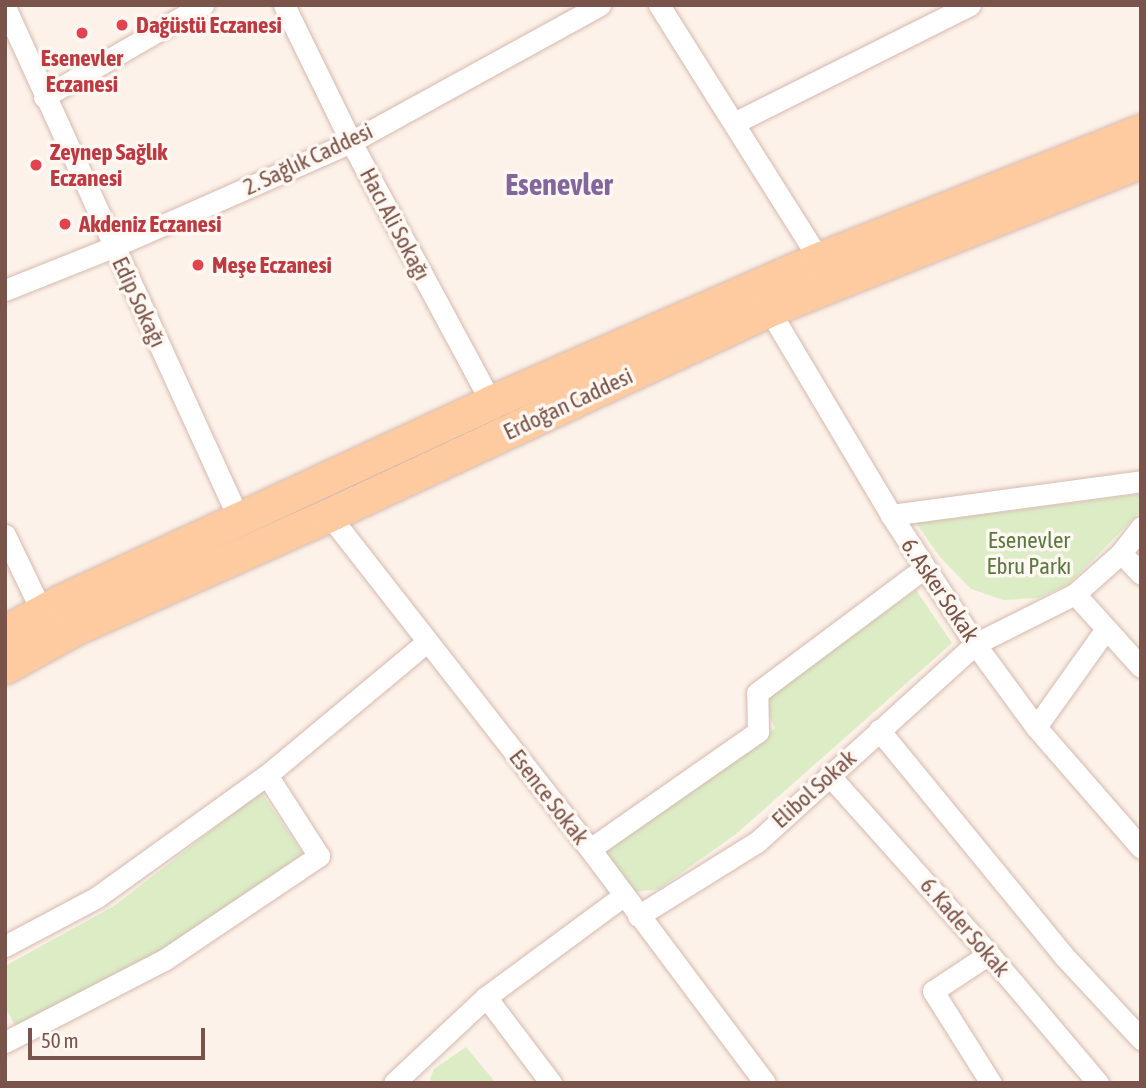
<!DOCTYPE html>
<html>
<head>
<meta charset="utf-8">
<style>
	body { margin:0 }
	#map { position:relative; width:1146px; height:1088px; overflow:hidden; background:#fdf2e9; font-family:"Asap Condensed",sans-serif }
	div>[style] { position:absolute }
	.green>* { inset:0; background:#dcedc6 }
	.roads { filter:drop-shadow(0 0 2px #d4bab0) drop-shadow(0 0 2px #d4bab0) }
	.street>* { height:21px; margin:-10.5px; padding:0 10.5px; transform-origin:10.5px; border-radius:10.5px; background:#fff }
	.primary>* { height:33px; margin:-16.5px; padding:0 16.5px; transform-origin:16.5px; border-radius:16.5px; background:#fecba0 }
	.dots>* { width:19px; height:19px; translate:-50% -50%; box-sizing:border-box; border:4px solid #fff7f1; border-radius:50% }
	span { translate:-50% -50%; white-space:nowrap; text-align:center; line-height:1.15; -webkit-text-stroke:7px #fff7f1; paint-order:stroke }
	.health-label { font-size:23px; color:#be3a42; font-weight:700 }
	.left { translate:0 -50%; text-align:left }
	.street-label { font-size:23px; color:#7a544a }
	.park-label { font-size:23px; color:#5a7a3f }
	.district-label { font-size:30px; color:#82679d; font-weight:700 }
	.frame { position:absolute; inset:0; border:7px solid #7a544a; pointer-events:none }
	.scale { position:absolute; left:28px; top:1028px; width:177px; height:32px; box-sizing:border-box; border:4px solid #7a544a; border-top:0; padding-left:9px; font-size:21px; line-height:24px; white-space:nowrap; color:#7a544a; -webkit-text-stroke:5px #fff7f1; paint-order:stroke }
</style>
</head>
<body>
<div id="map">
	<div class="green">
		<i style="clip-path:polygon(1141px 494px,1141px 511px,1069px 584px,1038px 598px,1003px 600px,971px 589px,940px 557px,916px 523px)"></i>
		<i style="clip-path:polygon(916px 590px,952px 643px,736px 834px,659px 889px,636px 892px,605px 851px,775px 728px,763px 701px)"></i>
		<i style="clip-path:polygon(261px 792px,303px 854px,157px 954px,16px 1027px,5px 1007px,5px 966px,114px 906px)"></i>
		<i style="clip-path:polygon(466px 1047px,496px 1083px,433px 1083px,430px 1079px,434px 1069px)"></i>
	</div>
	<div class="roads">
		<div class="street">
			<i style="left:284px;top:5px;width:153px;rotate:63.9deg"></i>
			<i style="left:351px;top:142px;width:295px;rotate:61.7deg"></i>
			<i style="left:659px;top:5px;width:300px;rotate:57.8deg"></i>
			<i style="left:5px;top:7px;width:563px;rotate:65.44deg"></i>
			<i style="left:44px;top:97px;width:184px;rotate:-30.1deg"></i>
			<i style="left:734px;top:123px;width:264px;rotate:-26.6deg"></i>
			<i style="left:5px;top:290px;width:116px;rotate:-21.7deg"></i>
			<i style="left:113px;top:247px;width:260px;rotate:-23.8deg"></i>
			<i style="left:351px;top:142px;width:284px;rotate:-28.8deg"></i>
			<i style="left:769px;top:310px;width:239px;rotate:59.2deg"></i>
			<i style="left:891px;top:515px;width:154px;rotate:56.9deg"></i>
			<i style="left:975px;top:644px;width:103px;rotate:53.7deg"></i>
			<i style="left:1036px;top:727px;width:160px;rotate:49deg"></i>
			<i style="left:329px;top:515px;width:424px;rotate:52deg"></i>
			<i style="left:590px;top:849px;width:292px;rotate:53.2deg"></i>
			<i style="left:891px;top:515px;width:252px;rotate:-7.7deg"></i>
			<i style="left:5px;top:535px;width:85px;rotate:64.3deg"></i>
			<i style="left:1121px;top:553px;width:29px;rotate:46deg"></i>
			<i style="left:1075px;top:594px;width:98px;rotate:47.9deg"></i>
			<i style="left:1036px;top:727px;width:120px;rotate:-54.5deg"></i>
			<i style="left:879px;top:730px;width:291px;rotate:50.7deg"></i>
			<i style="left:1063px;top:955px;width:115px;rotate:47.1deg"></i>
			<i style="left:829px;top:775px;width:240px;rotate:48.2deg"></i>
			<i style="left:989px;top:954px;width:169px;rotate:49.8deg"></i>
			<i style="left:590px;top:849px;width:205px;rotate:-34.9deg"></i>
			<i style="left:758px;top:732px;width:39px;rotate:-91deg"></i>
			<i style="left:757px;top:693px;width:209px;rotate:-36.8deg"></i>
			<i style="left:638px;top:916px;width:140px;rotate:-31.9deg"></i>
			<i style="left:757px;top:842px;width:294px;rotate:-42.2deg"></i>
			<i style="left:975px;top:644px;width:112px;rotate:-26.6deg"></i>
			<i style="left:1075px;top:594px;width:62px;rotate:-41.7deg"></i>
			<i style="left:1121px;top:553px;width:33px;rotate:-52deg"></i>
			<i style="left:5px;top:946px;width:104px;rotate:-28deg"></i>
			<i style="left:97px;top:897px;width:209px;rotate:-35.7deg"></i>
			<i style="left:267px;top:775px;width:209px;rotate:-39.8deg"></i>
			<i style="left:989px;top:954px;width:67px;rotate:146.5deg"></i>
			<i style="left:933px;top:991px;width:109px;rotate:57.8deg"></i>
			<i style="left:486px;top:997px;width:108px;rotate:52.9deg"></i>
			<i style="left:5px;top:1042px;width:179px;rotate:-27.3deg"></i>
			<i style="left:164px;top:960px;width:187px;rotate:-33.9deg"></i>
			<i style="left:319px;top:856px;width:96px;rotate:-122.7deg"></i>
			<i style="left:394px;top:1083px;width:126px;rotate:-43.1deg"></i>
			<i style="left:486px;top:997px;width:170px;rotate:-36.4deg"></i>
		</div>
		<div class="primary">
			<i style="left:5px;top:632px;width:64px;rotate:-29deg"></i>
			<i style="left:61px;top:601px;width:474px;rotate:-24.8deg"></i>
			<i style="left:491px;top:402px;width:358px;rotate:-23.6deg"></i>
			<i style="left:819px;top:259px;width:347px;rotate:-21.7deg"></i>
			<i style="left:5px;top:667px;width:79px;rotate:-28.8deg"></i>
			<i style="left:74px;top:629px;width:279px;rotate:-24.1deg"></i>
			<i style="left:329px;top:515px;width:485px;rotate:-25deg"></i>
			<i style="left:769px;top:310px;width:401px;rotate:-21.8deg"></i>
		</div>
	</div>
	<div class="dots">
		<i style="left:122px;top:25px;background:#e0444e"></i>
		<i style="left:82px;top:33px;background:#e0444e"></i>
		<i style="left:36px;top:165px;background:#e0444e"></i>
		<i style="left:65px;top:224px;background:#e0444e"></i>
		<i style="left:198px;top:265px;background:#e0444e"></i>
	</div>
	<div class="health-label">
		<span class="left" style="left:136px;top:25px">Dağüstü Eczanesi</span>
		<span style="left:82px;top:71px">Esenevler<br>Eczanesi</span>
		<span class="left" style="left:50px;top:165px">Zeynep Sağlık<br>Eczanesi</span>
		<span class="left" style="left:79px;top:224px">Akdeniz Eczanesi</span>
		<span class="left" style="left:212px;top:265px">Meşe Eczanesi</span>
	</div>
	<div class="street-label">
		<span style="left:308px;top:159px;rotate:-25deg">2. Sağlık Caddesi</span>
		<span style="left:395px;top:224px;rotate:62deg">Hacı Ali Sokağı</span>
		<span style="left:139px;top:302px;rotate:65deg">Edip Sokağı</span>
		<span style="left:568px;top:404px;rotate:-25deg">Erdoğan Caddesi</span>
		<span style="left:940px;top:590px;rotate:56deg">6. Asker Sokak</span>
		<span style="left:814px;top:789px;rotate:-42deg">Elibol Sokak</span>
		<span style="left:549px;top:797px;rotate:52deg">Esence Sokak</span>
		<span style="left:965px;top:927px;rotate:49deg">6. Kader Sokak</span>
	</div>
	<div class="park-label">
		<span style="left:1029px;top:553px">Esenevler<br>Ebru Parkı</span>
	</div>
	<div class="district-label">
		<span style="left:559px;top:184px">Esenevler</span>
	</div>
	<div class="frame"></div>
	<div class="scale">50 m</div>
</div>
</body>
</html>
